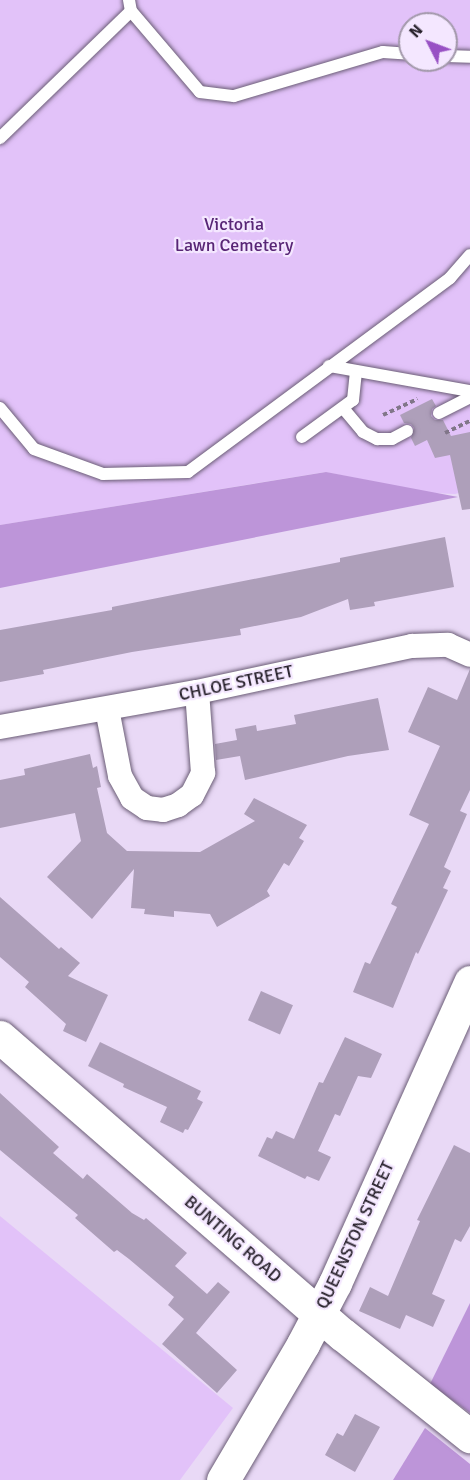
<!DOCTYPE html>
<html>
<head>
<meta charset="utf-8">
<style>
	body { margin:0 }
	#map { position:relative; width:470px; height:1480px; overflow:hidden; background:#e9d9f6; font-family:Signika,sans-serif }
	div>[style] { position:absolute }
	.green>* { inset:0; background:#e2c2f9 }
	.forest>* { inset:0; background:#bd95d9 }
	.building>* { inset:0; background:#ae9fba; transform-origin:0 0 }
	.path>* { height:4px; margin-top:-2px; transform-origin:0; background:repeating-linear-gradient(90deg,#817689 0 4.5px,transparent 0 7.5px) }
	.roads { filter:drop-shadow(0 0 2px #6b5d76) drop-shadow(0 0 2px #6b5d76) }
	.lane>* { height:12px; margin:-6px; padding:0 6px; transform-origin:6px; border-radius:6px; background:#fff }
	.street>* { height:24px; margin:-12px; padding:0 12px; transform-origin:12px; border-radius:12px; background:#fff }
	.secondary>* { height:33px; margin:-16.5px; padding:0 16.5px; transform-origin:16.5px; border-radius:16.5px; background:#fff }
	span { translate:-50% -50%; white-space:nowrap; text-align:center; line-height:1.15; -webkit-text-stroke:4.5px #f4e7ff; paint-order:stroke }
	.park-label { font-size:18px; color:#582676 }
	.street-label { font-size:18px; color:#27212b }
	.north { position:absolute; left:398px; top:12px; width:60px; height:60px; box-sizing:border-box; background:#f4e7ff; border:2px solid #a298aa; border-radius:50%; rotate:312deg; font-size:16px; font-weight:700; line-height:24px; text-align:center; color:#27212b }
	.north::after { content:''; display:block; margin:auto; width:21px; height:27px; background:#9851c4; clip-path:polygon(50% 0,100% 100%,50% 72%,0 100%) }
</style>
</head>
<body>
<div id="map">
	<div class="green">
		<i style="clip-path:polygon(evenodd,0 0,470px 0,470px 490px,455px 494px,431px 493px,325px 472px,0 525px,0 0,410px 24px,446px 24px,446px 60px,410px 60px,410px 24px)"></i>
		<i style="clip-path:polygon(0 1216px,233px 1408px,180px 1480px,0 1480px)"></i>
	</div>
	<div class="forest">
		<i style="clip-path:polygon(326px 472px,458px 497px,0 588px,0 525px)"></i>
		<i style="clip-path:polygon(470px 1303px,470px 1413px,430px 1384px)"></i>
		<i style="clip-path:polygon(425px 1428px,470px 1464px,470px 1480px,393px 1480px)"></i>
	</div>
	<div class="building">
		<i style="clip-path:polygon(432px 399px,436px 406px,432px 409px,431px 416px,435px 420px,443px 420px,451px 436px,470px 432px,470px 509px,462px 510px,450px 455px,435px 458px,427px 440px,415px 446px,411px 438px,414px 428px,411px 424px,404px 423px,400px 415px)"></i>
		<i style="clip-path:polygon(445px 537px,454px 587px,374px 602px,375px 606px,350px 610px,348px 599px,301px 617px,240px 629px,241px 635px,132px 652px,43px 670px,44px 674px,0 682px,0 630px,112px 610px,112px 607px,340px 562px,340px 558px)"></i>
		<i style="clip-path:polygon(470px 669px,470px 790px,460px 811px,467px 814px,444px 867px,451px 871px,443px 888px,448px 890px,418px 954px,416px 952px,393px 1008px,353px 992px,365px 962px,370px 964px,397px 907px,391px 904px,429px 824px,409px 815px,440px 746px,408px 732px,428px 687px,457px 700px)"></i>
		<i style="clip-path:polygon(378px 698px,389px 750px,348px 756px,245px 780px,240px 756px,216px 760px,215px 744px,237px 740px,235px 729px,256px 725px,257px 731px,296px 724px,294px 715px)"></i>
		<i style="clip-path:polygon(90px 754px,93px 768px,97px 766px,101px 787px,97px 788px,107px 833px,127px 851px,200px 852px,255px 821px,244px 814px,254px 798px,307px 825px,299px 838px,304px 841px,289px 866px,284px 863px,267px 891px,270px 896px,217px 927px,210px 914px,174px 911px,174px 917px,144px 914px,145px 909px,131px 908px,134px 869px,92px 919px,47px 877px,81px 841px,75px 813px,0 828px,0 780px,25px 775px,24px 769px)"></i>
		<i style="clip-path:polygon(0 897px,59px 949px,61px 947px,80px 963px,68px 976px,108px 995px,86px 1042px,63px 1031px,66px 1024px,25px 987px,29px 982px,0 957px)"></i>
		<i style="left:261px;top:991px;width:35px;height:32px;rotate:24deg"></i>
		<i style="clip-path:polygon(345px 1037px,382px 1054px,371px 1078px,358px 1076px,340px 1116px,335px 1114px,318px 1151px,331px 1157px,319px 1181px,307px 1176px,305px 1179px,258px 1156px,267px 1137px,272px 1139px,276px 1131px,294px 1139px,319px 1082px,323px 1083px)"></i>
		<i style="clip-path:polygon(100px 1042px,201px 1091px,197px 1099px,203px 1102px,188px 1130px,185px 1129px,183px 1133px,160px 1122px,167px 1107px,123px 1087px,124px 1084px,88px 1066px)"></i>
		<i style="clip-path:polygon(0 1093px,59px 1147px,53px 1153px,83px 1179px,87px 1174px,132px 1213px,144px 1220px,146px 1218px,187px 1253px,175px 1266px,207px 1294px,218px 1282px,230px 1292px,196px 1333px,237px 1370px,217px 1393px,162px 1344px,184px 1319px,168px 1305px,174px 1297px,129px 1259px,117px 1250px,114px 1252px,75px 1218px,78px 1215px,0 1150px)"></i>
		<i style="clip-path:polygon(454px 1145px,470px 1153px,470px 1226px,461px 1242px,455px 1239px,432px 1294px,445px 1300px,433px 1327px,406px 1315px,400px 1329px,359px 1311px,370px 1287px,388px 1296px,420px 1221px,417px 1220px)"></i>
		<i style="clip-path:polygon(355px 1414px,380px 1427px,355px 1472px,325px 1455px,337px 1433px,343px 1436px)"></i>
	</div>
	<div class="path">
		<i style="left:383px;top:415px;width:38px;rotate:-25deg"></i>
		<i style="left:445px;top:433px;width:28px;rotate:-26deg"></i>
	</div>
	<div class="roads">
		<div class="lane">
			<i style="left:129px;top:0;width:11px;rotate:80deg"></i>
			<i style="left:131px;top:11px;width:106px;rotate:49.6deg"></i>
			<i style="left:200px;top:92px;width:34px;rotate:7deg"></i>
			<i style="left:234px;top:96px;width:155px;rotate:-16.5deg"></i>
			<i style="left:383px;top:52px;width:27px;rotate:4deg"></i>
			<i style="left:446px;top:56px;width:24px;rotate:2deg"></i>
			<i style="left:0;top:138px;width:182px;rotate:-44.1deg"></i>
			<i style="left:329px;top:366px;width:143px;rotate:10.1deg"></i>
			<i style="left:0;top:408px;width:53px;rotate:50.3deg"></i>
			<i style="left:34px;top:449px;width:73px;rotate:19.9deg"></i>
			<i style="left:103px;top:474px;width:85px;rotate:-1.3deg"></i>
			<i style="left:188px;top:472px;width:326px;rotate:-36.5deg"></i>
			<i style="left:450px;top:278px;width:30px;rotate:-49deg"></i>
			<i style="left:343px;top:408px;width:31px;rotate:50deg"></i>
			<i style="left:363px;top:432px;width:16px;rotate:27deg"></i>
			<i style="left:377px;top:439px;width:15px"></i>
			<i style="left:392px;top:439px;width:17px;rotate:-28deg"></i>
			<i style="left:439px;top:413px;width:35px;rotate:-27deg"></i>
			<i style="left:302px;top:437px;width:63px;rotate:-36deg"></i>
			<i style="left:353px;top:400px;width:29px;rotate:-84deg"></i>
		</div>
		<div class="street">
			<i style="left:107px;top:709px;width:68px;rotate:79deg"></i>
			<i style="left:120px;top:776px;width:25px;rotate:61deg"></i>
			<i style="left:132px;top:798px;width:18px;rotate:34deg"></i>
			<i style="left:147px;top:808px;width:16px;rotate:7deg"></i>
			<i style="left:163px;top:810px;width:16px;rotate:-18deg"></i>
			<i style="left:178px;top:805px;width:17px;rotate:-36deg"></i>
			<i style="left:192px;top:795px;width:25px;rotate:-63deg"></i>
			<i style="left:203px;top:773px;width:81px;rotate:-94.2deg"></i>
			<i style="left:0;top:727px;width:200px;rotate:-10.1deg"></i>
			<i style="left:197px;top:692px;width:220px;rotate:-12.1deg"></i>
			<i style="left:412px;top:646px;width:36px;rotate:-2deg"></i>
			<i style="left:448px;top:645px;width:24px;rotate:24deg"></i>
		</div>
		<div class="secondary">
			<i style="left:0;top:1037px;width:453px;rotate:41deg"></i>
			<i style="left:342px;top:1334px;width:164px;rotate:38.6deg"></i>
			<i style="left:223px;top:1480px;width:158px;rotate:-59.5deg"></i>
			<i style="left:303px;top:1344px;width:69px;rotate:-62.3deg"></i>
			<i style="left:335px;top:1283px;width:330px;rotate:-65.8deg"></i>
		</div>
	</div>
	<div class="park-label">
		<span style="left:234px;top:235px">Victoria<br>Lawn Cemetery</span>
	</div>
	<div class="street-label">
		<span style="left:236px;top:683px;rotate:-12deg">CHLOE STREET</span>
		<span style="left:355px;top:1235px;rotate:-65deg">QUEENSTON STREET</span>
		<span style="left:233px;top:1239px;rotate:41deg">BUNTING ROAD</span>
	</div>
	<div class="north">N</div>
</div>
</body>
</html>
